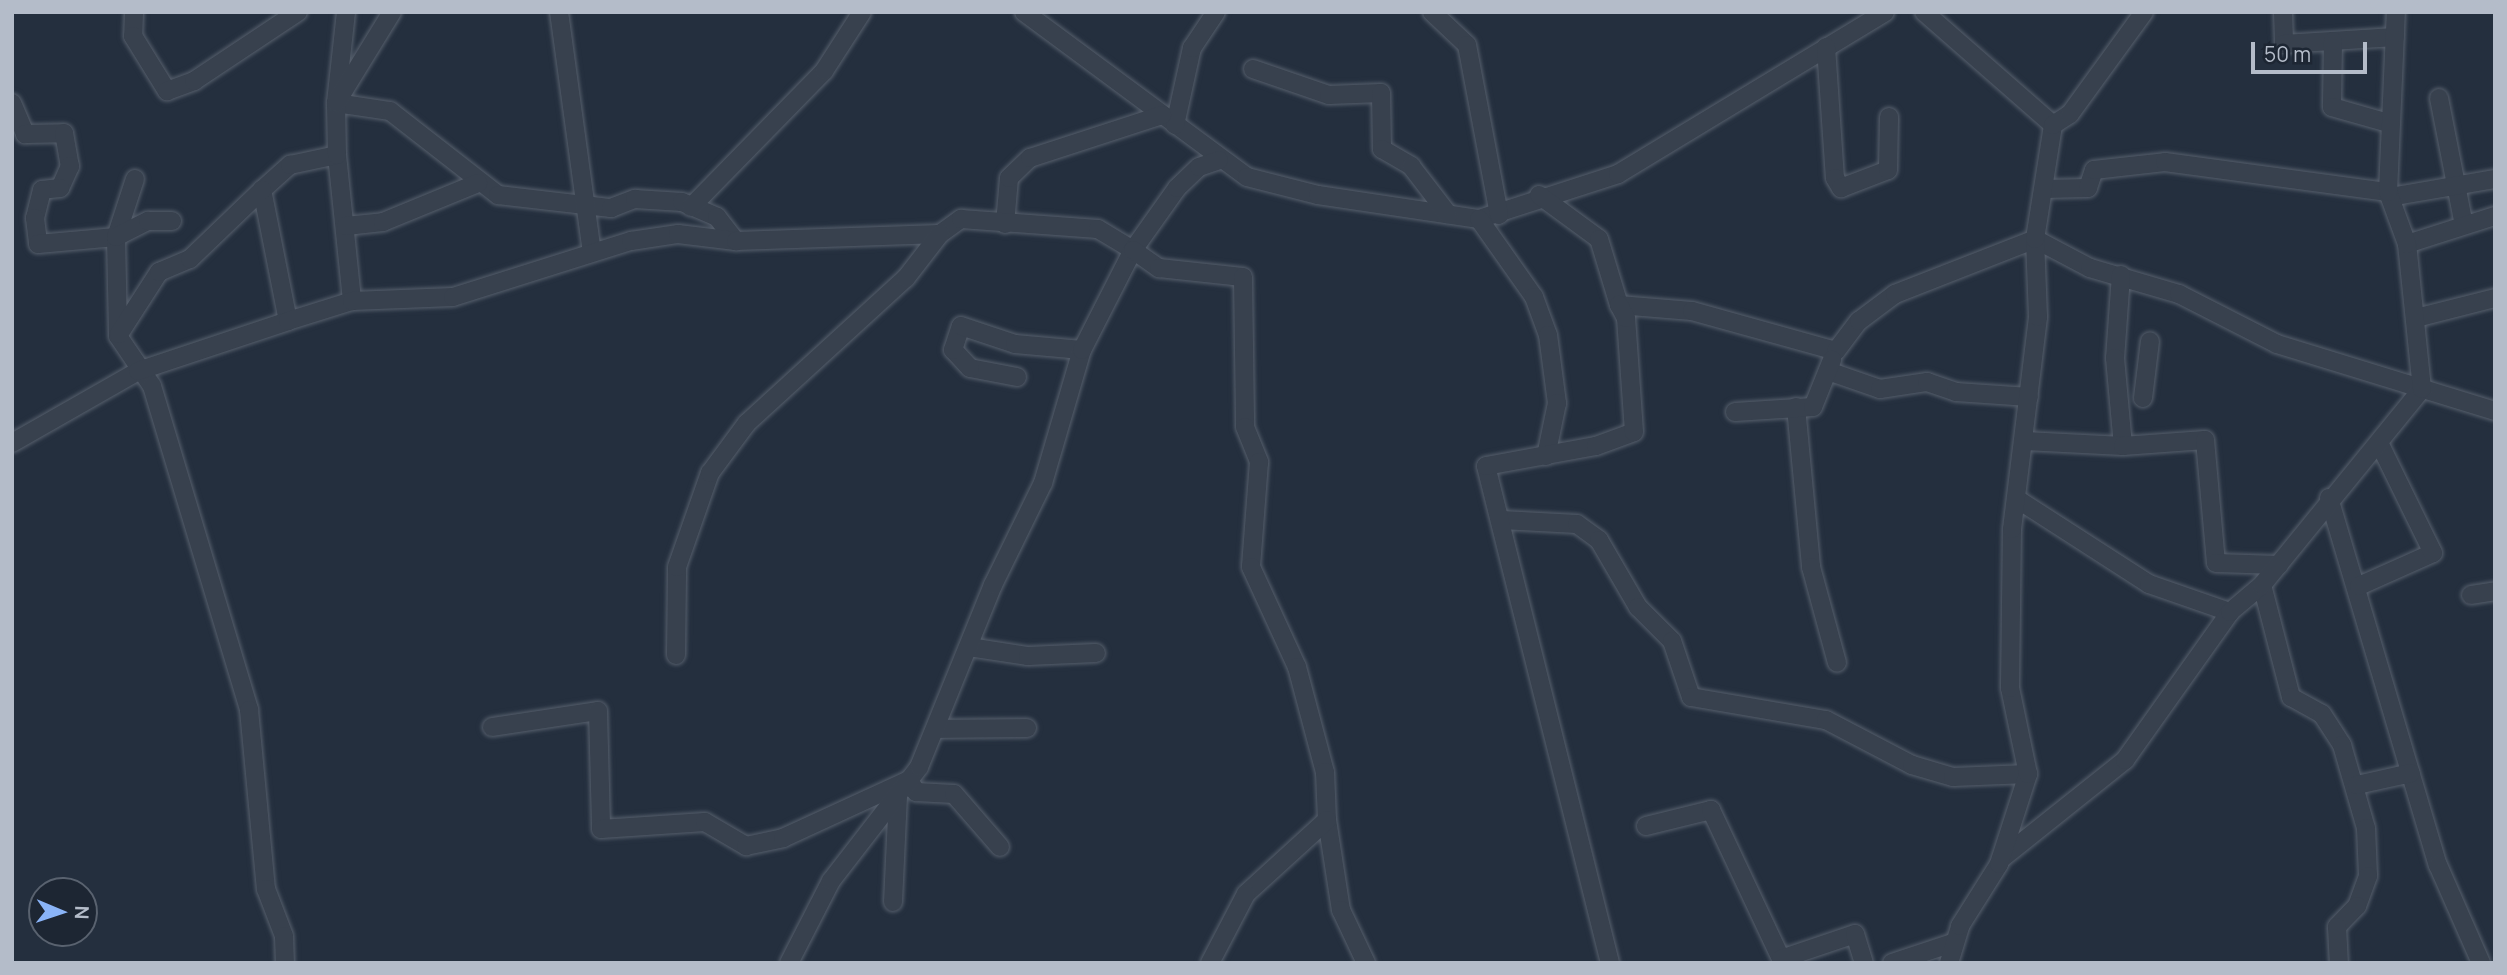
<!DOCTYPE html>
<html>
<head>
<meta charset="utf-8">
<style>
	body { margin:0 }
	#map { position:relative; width:2507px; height:975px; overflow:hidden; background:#242f3e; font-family:Manrope,sans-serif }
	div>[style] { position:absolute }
	.roads { filter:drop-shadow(0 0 2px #565f6c) drop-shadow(0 0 2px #565f6c) }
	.minor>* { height:18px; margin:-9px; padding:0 9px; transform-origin:9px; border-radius:9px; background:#38414e }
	span { translate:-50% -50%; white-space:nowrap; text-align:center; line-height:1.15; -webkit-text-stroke:7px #1d2633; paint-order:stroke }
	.frame { position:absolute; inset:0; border:14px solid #b4bcc9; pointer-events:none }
	.north { position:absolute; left:28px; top:877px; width:70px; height:70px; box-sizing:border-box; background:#1d2633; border:2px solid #59626f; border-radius:50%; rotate:92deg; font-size:19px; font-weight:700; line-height:28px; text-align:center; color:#b4bcc9 }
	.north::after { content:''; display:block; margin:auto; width:24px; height:32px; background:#8ab4f8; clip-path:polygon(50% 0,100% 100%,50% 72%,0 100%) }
	.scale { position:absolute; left:2251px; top:42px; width:116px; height:32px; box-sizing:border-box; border:4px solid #b4bcc9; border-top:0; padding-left:9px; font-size:21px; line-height:24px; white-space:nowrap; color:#b4bcc9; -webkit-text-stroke:5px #1d2633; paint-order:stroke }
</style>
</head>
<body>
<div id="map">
	<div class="roads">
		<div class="minor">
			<i style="left:134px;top:12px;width:24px;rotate:92deg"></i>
			<i style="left:133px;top:36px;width:65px;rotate:58.3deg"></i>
			<i style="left:167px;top:91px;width:29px;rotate:-20deg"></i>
			<i style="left:194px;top:81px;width:125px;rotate:-33.6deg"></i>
			<i style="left:346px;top:12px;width:92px;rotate:96.3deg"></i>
			<i style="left:336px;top:103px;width:55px;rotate:8.4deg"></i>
			<i style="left:390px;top:111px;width:137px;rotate:37.9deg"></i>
			<i style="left:498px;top:195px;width:114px;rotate:6.6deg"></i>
			<i style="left:611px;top:208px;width:26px;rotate:-21deg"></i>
			<i style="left:635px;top:199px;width:47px;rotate:3.7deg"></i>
			<i style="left:682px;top:202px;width:38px;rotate:23deg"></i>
			<i style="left:717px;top:217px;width:31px;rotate:52deg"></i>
			<i style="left:559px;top:12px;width:242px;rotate:82.2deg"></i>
			<i style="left:1024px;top:12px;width:277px;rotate:36.5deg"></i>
			<i style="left:1247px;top:177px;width:73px;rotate:14.2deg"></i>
			<i style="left:1318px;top:195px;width:163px;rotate:8.5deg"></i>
			<i style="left:1479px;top:219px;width:146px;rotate:-17.9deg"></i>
			<i style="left:1618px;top:174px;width:312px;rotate:-31.2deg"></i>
			<i style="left:1432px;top:12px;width:48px;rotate:43.3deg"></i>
			<i style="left:1467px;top:45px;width:173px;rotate:79.3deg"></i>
			<i style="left:1924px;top:12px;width:171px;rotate:41.2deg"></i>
			<i style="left:2283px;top:12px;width:32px;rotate:88deg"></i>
			<i style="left:2284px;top:44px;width:111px;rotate:-3.6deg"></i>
			<i style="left:2333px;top:41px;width:66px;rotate:90.9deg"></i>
			<i style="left:2332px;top:107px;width:58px;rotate:15.9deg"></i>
			<i style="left:1826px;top:47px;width:131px;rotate:86.1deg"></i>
			<i style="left:1835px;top:178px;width:12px;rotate:59deg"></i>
			<i style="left:1841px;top:188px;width:50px;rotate:-21deg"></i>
			<i style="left:1888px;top:170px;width:53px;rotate:-88.9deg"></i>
			<i style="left:1253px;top:69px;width:80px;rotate:18.9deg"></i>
			<i style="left:1329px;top:95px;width:52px;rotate:-2.2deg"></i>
			<i style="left:1381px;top:93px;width:56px;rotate:89deg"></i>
			<i style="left:1382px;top:149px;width:34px;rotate:30deg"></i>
			<i style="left:1411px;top:166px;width:61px;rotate:52.4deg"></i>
			<i style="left:2439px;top:98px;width:129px;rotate:78.9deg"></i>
			<i style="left:12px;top:103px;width:34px;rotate:67deg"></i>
			<i style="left:25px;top:134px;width:39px;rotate:-1deg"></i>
			<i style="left:64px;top:133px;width:34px;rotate:80deg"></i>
			<i style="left:70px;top:166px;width:24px;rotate:114deg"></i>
			<i style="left:60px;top:188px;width:18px;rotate:174deg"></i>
			<i style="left:42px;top:190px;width:29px;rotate:104deg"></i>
			<i style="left:35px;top:218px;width:26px;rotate:83deg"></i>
			<i style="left:38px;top:244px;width:78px;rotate:-5.1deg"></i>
			<i style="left:116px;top:237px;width:99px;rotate:88.8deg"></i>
			<i style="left:118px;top:336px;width:60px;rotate:55.8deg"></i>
			<i style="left:152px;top:386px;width:338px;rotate:73.3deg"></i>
			<i style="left:249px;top:710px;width:180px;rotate:84.6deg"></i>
			<i style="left:266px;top:889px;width:50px;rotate:69deg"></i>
			<i style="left:284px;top:936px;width:27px;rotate:88deg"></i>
			<i style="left:1175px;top:125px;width:79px;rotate:-77.6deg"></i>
			<i style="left:1192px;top:48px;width:43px;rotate:-56.3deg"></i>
			<i style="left:337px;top:155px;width:147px;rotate:84.1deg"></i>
			<i style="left:2044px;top:189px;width:44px;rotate:-1.3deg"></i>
			<i style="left:2088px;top:188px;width:19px;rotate:-72deg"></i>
			<i style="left:2094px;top:170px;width:71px;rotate:-6.4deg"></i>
			<i style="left:2165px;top:162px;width:225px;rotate:7.7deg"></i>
			<i style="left:1539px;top:195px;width:74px;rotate:36.3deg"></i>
			<i style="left:1599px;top:239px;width:69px;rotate:73.1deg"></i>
			<i style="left:1619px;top:305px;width:73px;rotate:4.7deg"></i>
			<i style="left:1692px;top:311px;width:149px;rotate:15.5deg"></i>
			<i style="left:1836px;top:351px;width:38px;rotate:-53deg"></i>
			<i style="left:1859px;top:321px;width:45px;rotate:-36.9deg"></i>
			<i style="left:1895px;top:294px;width:150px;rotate:-21.4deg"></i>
			<i style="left:2035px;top:239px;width:62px;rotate:27.8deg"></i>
			<i style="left:2090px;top:268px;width:93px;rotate:16.3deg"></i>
			<i style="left:2179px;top:294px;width:110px;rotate:27deg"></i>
			<i style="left:2277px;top:344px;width:228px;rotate:17.1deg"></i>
			<i style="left:2390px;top:197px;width:107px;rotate:-9.7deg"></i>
			<i style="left:691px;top:207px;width:190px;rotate:-45.6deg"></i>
			<i style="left:824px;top:71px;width:70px;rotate:-57.2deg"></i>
			<i style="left:1479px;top:219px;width:95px;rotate:54.8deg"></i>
			<i style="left:1534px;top:297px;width:40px;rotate:69.8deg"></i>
			<i style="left:1548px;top:335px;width:69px;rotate:82.5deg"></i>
			<i style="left:1557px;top:403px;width:54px;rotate:101.7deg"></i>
			<i style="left:1005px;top:224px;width:46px;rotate:-85deg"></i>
			<i style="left:1009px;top:178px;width:29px;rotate:-44deg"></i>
			<i style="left:1030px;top:158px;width:139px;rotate:-18deg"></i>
			<i style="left:346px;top:226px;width:37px;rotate:-6deg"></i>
			<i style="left:383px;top:222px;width:103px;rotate:-22.3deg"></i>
			<i style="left:116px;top:237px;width:61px;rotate:-71.9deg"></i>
			<i style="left:116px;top:237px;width:36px;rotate:-27deg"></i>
			<i style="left:148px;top:221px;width:24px"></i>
			<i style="left:2407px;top:244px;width:92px;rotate:-17.7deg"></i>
			<i style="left:2121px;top:275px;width:83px;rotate:94.1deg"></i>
			<i style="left:2115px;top:358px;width:88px;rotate:84.8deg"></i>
			<i style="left:2416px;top:318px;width:81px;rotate:-14.2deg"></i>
			<i style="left:288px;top:321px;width:134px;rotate:-101.2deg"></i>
			<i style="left:262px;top:190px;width:38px;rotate:-42deg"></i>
			<i style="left:290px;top:165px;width:48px;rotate:-12deg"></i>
			<i style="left:337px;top:155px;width:52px;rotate:-91.1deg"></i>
			<i style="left:336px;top:103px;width:107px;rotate:-58.4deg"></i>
			<i style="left:119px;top:334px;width:74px;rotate:-57.2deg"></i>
			<i style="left:159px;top:272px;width:34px;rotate:-23deg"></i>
			<i style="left:190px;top:259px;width:100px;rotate:-43.8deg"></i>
			<i style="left:1828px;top:371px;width:55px;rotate:19.1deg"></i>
			<i style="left:1880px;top:389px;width:48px;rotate:-8.5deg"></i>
			<i style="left:1927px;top:382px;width:31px;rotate:19deg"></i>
			<i style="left:1956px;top:392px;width:73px;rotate:3.9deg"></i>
			<i style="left:1017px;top:377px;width:48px;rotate:-169.2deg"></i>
			<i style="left:970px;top:368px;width:25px;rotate:-133deg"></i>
			<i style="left:953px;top:350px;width:25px;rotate:-72deg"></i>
			<i style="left:961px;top:326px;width:57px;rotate:18.4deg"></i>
			<i style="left:1015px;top:344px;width:67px;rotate:5.1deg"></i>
			<i style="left:2143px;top:398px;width:57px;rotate:-83deg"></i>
			<i style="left:1796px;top:407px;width:161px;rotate:84.6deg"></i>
			<i style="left:1811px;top:567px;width:99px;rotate:74.8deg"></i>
			<i style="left:1735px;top:412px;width:78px;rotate:-3.7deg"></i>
			<i style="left:1813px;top:407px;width:51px;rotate:-68deg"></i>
			<i style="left:2025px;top:441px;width:98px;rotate:2.9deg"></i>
			<i style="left:2123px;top:446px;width:82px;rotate:-4.2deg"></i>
			<i style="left:2205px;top:440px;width:123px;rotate:84.9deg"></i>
			<i style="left:2216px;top:563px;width:63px;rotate:1.8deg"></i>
			<i style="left:12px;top:443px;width:145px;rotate:-29.7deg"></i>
			<i style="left:138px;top:371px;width:158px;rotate:-18.4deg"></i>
			<i style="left:288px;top:321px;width:67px;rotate:-17.4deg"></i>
			<i style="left:352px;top:301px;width:101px;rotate:-2.3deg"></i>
			<i style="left:453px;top:297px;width:187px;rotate:-17.5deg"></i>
			<i style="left:631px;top:241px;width:48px;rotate:-8.5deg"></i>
			<i style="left:678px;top:234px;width:58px;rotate:6.9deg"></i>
			<i style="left:736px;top:241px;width:204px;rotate:-2deg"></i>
			<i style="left:940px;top:234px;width:26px;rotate:-36deg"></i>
			<i style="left:961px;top:219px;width:137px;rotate:4.2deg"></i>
			<i style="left:1098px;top:229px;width:41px;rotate:31deg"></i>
			<i style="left:1133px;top:250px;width:76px;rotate:-54.6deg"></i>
			<i style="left:1177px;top:188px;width:30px;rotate:-44deg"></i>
			<i style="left:1199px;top:167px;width:21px;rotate:-19deg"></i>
			<i style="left:2329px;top:498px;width:383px;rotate:73.5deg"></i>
			<i style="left:2438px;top:865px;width:107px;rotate:66.3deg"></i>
			<i style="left:2017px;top:499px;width:157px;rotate:32.8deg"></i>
			<i style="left:2149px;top:584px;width:86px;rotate:19.1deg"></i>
			<i style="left:1502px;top:520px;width:75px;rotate:3.1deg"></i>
			<i style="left:1577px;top:524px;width:27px;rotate:36deg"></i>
			<i style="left:1599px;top:540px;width:78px;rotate:59.8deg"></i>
			<i style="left:1638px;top:607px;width:48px;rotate:45deg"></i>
			<i style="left:1672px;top:641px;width:59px;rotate:71.3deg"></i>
			<i style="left:1691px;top:697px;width:137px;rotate:9.7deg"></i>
			<i style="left:1826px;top:720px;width:97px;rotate:27.6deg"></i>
			<i style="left:1912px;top:765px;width:43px;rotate:16.3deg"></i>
			<i style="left:1953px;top:777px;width:75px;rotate:-2.3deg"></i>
			<i style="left:2262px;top:585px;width:116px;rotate:75.5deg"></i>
			<i style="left:2291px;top:697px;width:35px;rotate:29deg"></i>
			<i style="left:2322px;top:714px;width:37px;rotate:57deg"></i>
			<i style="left:2342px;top:745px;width:86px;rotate:73.9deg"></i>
			<i style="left:2366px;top:828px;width:48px;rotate:87.6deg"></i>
			<i style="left:2368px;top:876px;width:32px;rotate:110deg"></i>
			<i style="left:2357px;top:906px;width:29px;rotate:134deg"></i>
			<i style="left:2337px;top:927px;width:36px;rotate:87deg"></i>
			<i style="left:2359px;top:586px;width:81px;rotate:-24deg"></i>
			<i style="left:2433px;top:553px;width:118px;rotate:-116.1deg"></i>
			<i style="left:2471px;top:595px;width:24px;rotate:-9deg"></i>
			<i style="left:969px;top:647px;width:60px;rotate:8.7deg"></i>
			<i style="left:1028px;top:656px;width:68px;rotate:-2.5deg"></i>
			<i style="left:676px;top:655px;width:88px;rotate:-89.3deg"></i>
			<i style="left:677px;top:567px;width:100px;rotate:-70.7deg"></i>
			<i style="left:710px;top:473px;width:62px;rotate:-53.5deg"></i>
			<i style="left:747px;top:423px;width:215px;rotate:-42.4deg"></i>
			<i style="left:906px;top:278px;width:56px;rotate:-52.3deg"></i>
			<i style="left:492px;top:727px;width:107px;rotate:-8.6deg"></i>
			<i style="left:598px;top:711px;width:118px;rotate:88.5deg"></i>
			<i style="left:601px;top:829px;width:104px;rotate:-3.9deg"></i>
			<i style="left:705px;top:822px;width:48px;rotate:30.3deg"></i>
			<i style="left:746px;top:846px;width:38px;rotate:-12deg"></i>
			<i style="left:783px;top:838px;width:139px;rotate:-24.7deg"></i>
			<i style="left:909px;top:780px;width:14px;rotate:60deg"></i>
			<i style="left:916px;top:792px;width:38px;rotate:3deg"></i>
			<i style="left:954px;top:794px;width:70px;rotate:49deg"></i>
			<i style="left:936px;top:729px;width:91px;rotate:-0.6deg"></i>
			<i style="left:2357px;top:785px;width:55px;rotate:-12.5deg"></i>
			<i style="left:1327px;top:820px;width:91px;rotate:81.2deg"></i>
			<i style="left:1341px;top:910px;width:59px;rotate:64.7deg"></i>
			<i style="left:1646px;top:826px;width:67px;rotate:-13.8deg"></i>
			<i style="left:1711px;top:810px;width:169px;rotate:64.8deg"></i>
			<i style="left:2001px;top:859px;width:159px;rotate:-38.6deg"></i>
			<i style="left:2125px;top:760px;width:181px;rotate:-54.6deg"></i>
			<i style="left:2230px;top:612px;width:42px;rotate:-40.2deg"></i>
			<i style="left:2262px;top:585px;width:253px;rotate:-50.8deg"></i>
			<i style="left:2422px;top:389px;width:146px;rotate:-95.9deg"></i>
			<i style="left:2407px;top:244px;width:55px;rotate:-110.1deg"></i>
			<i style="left:2388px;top:192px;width:180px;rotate:-87.5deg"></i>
			<i style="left:893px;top:902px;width:107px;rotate:-87.3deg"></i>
			<i style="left:1781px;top:959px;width:78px;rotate:-18.7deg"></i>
			<i style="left:1855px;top:934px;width:30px;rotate:73deg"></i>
			<i style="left:789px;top:963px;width:92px;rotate:-62.9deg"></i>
			<i style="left:831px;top:881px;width:144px;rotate:-52.3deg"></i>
			<i style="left:919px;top:767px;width:196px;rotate:-67.9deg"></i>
			<i style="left:993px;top:585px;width:114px;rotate:-63.9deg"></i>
			<i style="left:1043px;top:483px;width:139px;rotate:-73.7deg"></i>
			<i style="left:1082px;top:350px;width:112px;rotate:-63deg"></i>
			<i style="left:1133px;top:250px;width:32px;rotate:35deg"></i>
			<i style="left:1159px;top:268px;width:84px;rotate:6.1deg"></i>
			<i style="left:1243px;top:277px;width:150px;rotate:89.2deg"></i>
			<i style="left:1245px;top:427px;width:38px;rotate:68deg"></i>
			<i style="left:1259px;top:462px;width:105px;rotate:94.4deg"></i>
			<i style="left:1251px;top:567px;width:110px;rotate:65.3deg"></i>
			<i style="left:1297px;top:667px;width:109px;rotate:75.1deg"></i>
			<i style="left:1325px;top:772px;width:48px;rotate:87.6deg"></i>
			<i style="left:1327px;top:820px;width:110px;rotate:137.6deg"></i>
			<i style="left:1246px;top:894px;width:78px;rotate:117.6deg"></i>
			<i style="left:1610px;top:963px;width:512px;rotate:-104.01deg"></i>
			<i style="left:1486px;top:466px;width:112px;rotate:-10.3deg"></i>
			<i style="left:1596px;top:446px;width:40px;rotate:-20.2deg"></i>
			<i style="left:1634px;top:432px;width:114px;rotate:-94deg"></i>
			<i style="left:1626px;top:318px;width:15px;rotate:-118deg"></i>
			<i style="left:1892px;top:963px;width:66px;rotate:-18.4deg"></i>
			<i style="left:1949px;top:963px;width:39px;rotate:-73deg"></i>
			<i style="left:1960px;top:926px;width:73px;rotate:-57.8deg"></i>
			<i style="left:1999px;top:864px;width:95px;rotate:-72.1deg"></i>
			<i style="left:2028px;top:774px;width:88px;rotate:-101.8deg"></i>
			<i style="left:2010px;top:688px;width:159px;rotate:-89.3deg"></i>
			<i style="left:2012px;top:529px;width:214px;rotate:-83deg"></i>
			<i style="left:2038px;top:317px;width:78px;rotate:-92.2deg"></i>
			<i style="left:2035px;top:239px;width:115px;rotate:-81deg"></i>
			<i style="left:2053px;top:125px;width:20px;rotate:-33deg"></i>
			<i style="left:2070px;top:114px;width:126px;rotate:-54deg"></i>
		</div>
	</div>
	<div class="frame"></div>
	<div class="north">N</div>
	<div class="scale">50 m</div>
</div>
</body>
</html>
